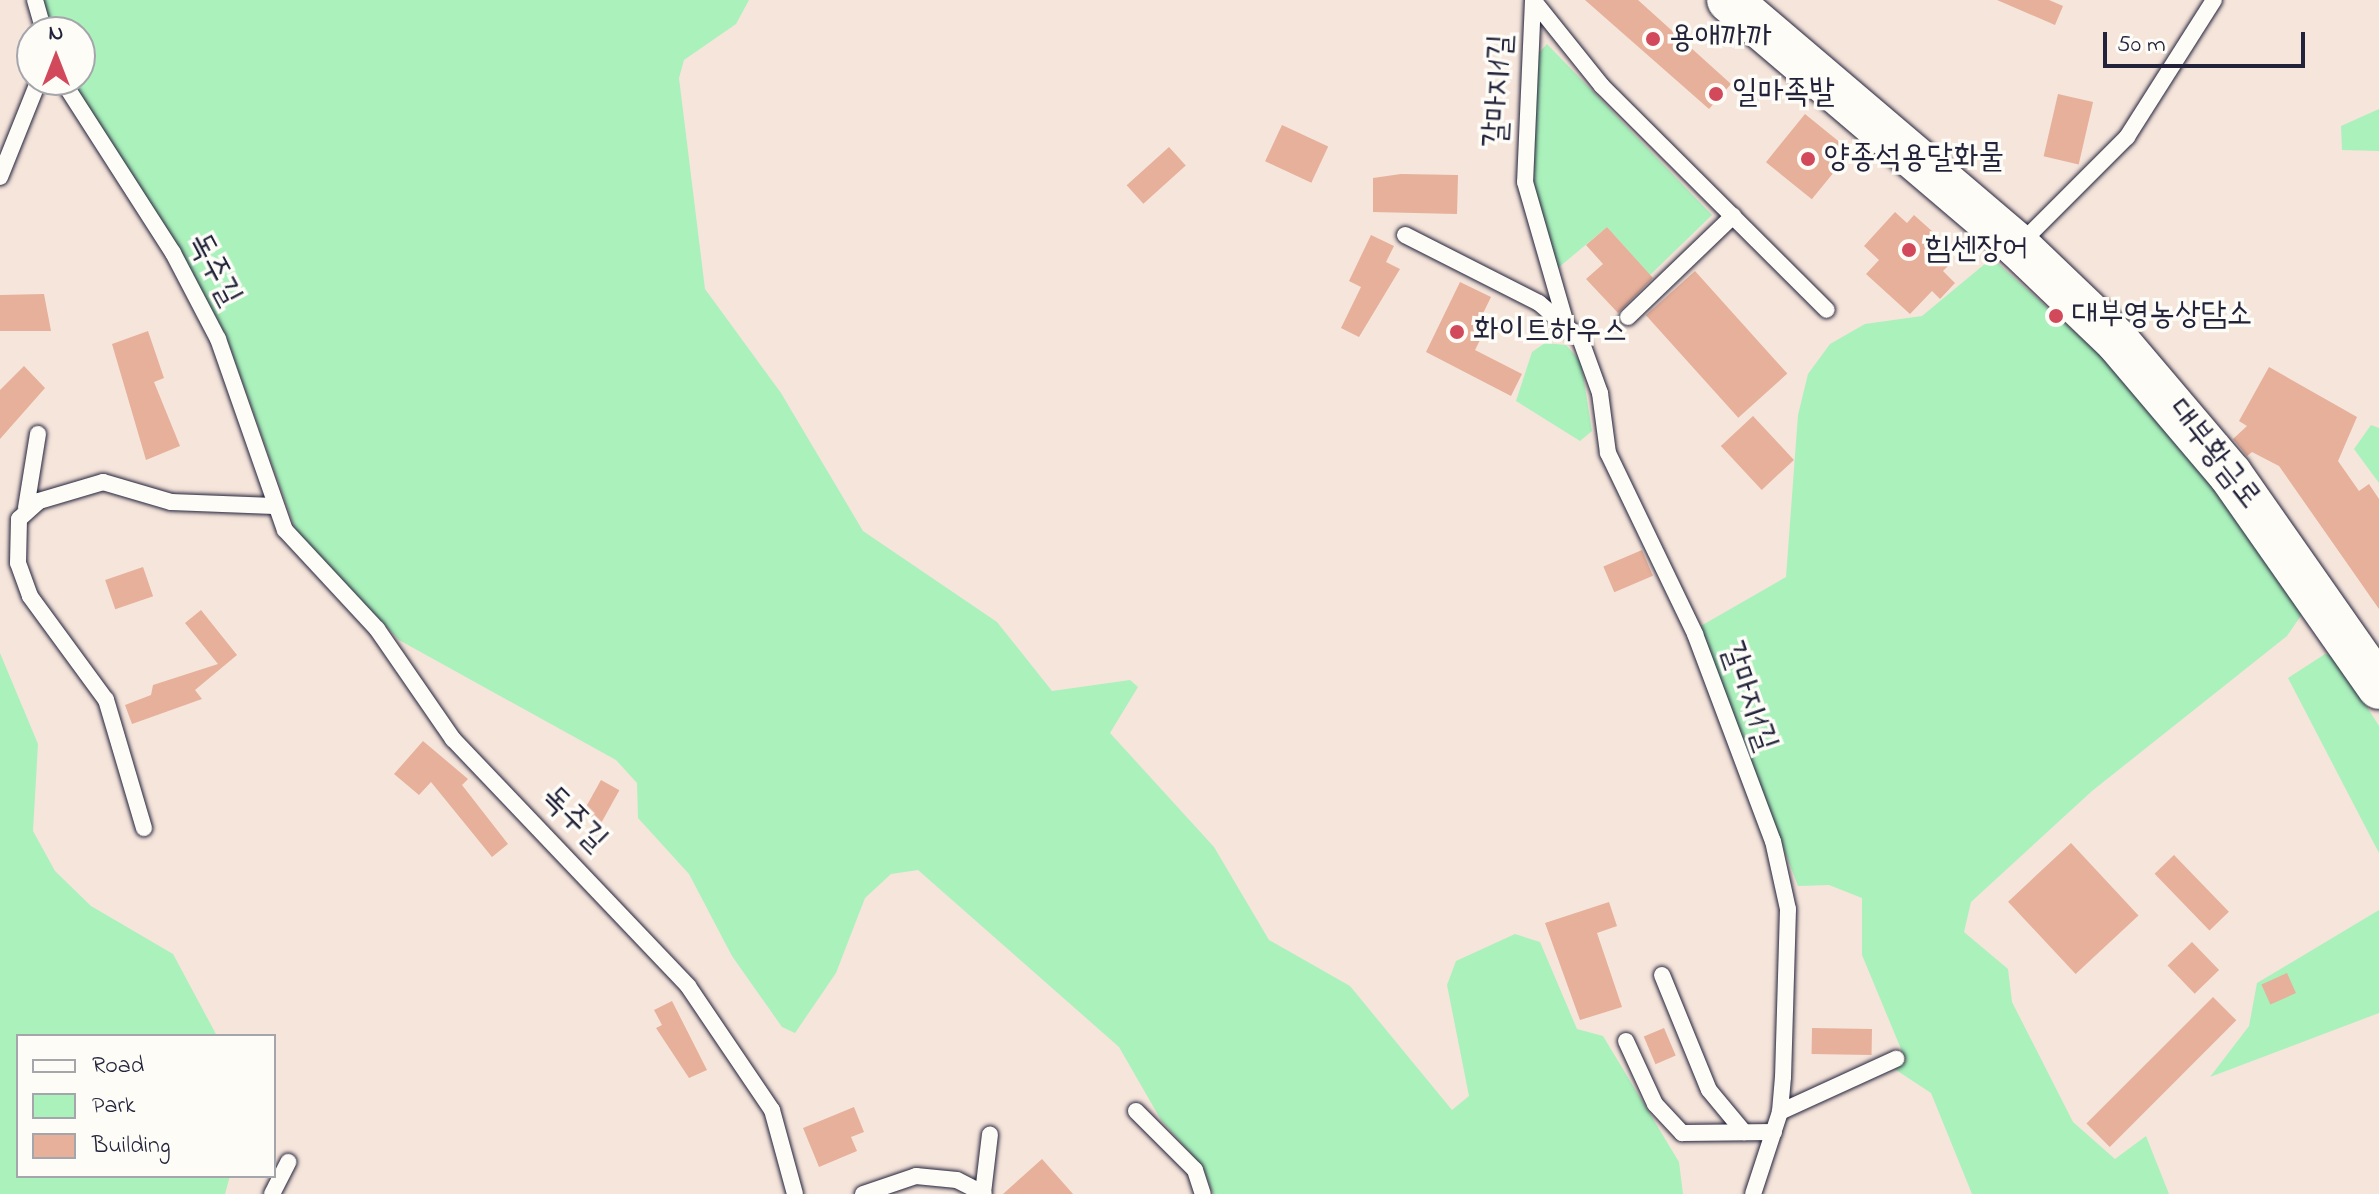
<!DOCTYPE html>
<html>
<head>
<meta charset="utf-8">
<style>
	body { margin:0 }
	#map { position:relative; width:2379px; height:1194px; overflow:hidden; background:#f6e5db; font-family:"Indie Flower","Poor Story",sans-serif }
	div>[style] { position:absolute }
	.green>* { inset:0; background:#abf1bc }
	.building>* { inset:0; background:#e6b09b; transform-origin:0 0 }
	.roads { filter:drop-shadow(0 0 2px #22223b) drop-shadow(0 0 2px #22223b) }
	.service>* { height:16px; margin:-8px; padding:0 8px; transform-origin:8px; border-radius:8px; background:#fdfcf7 }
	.secondary>* { height:44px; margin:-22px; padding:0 22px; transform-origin:22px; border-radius:22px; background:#fdfcf7 }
	.dots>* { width:22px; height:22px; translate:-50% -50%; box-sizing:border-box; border:4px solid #fdfcf7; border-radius:50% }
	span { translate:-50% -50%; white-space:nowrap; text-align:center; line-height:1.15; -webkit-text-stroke:7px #fdfcf7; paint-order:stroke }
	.poi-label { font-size:32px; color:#22223b }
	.left { translate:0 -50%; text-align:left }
	.street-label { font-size:32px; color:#22223b }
	.legend { position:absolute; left:16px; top:1034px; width:260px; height:144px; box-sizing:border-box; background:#fdfcf7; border:2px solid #a5a5ac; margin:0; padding:10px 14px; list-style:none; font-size:24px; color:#22223b }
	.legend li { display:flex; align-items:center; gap:16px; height:40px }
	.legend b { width:40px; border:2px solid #a5a5ac }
	.north { position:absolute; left:16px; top:16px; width:80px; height:80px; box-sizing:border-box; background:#fdfcf7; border:2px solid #a5a5ac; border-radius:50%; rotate:0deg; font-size:22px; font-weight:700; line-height:32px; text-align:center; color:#22223b }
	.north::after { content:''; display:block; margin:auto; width:28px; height:36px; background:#d1495b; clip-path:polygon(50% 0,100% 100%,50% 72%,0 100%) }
	.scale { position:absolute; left:2103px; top:32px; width:202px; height:36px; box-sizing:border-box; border:4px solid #22223b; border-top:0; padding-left:10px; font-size:24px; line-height:28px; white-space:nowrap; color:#22223b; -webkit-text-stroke:6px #fdfcf7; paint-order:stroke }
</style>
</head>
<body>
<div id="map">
	<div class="green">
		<i style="clip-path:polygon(41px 0,749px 0,736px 24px,684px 60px,679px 78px,705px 289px,781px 393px,863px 531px,997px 622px,1052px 691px,1130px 680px,1138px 687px,1110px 733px,1214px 847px,1269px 940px,1350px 986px,1452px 1110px,1469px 1096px,1447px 985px,1456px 961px,1515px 934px,1540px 942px,1577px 1029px,1603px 1036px,1679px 1162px,1683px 1194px,1213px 1194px,1203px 1167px,1161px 1120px,1119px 1047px,918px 870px,891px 874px,865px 898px,836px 973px,795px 1033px,782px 1027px,732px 956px,689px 874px,638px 818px,637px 783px,616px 760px,399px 640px,296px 531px,227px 339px,172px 236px,67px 80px,80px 80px,80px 32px,50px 32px)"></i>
		<i style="clip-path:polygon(1547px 44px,1712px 215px,1650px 275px,1607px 227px,1558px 268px,1534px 186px,1535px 57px)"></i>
		<i style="clip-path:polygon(2379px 109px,2379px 151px,2342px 150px,2341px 126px)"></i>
		<i style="clip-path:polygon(1992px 258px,2114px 367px,2224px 498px,2302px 614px,2287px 636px,2092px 791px,1971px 902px,1964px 932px,2008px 969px,2012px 1002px,2073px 1122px,2115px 1159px,2146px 1136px,2169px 1194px,1972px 1194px,1931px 1093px,1893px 1068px,1906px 1061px,1862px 955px,1862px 898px,1829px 885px,1798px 886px,1699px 627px,1786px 577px,1798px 415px,1808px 374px,1830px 344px,1865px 324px,1922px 316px)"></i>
		<i style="clip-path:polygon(1545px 343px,1566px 345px,1581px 362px,1592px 431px,1580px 441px,1516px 401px,1532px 352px)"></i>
		<i style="clip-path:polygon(2371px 425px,2379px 428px,2379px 483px,2354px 449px)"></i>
		<i style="clip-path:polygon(0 653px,38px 744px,33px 831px,55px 871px,91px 906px,173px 954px,217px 1036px,18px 1036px,18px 1176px,230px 1176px,225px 1194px,0 1194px)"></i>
		<i style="clip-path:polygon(2325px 654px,2335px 656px,2379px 726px,2379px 853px,2288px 678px)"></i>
		<i style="clip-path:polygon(2379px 910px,2379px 1013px,2210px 1077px,2249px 1026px,2257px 983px)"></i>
	</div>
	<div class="building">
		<i style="clip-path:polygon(1585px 0,1638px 0,1731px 84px,1709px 109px)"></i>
		<i style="clip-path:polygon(1997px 0,2049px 0,2063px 6px,2055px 25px)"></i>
		<i style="left:2058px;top:94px;width:36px;height:64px;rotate:13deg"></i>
		<i style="left:1805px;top:114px;width:59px;height:62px;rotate:39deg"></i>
		<i style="left:1282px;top:125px;width:51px;height:40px;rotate:25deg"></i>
		<i style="left:1169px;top:147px;width:25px;height:57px;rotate:48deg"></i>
		<i style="clip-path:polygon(1401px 174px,1458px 175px,1457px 214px,1373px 212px,1373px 178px)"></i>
		<i style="clip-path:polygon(1895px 212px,1907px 223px,1914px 215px,1933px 232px,1925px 241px,1951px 263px,1943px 271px,1955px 283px,1940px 299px,1932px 291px,1910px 314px,1866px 274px,1879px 260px,1864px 246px)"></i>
		<i style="clip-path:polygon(1607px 227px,1653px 278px,1618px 313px,1586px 279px,1603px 264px,1586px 245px)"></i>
		<i style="clip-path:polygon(1371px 235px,1394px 246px,1386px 262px,1400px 269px,1359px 337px,1341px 328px,1361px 287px,1349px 281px)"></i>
		<i style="left:1695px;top:271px;width:138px;height:66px;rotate:48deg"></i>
		<i style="clip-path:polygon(1460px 282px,1491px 297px,1472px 336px,1480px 340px,1475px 350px,1522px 374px,1511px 396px,1426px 352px)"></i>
		<i style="clip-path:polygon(44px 294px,51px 331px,0 331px,0 295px)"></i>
		<i style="clip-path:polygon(148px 331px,164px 378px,154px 382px,180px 446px,146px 460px,112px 344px)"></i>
		<i style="clip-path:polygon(24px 366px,45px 388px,0 439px,0 390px)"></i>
		<i style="clip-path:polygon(2269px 367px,2357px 417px,2338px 461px,2359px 491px,2369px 484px,2379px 499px,2379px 609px,2279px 466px,2252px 452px,2247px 456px,2233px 439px,2247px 426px,2239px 421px)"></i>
		<i style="left:1753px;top:416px;width:60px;height:44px;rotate:47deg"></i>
		<i style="left:1642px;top:550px;width:28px;height:42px;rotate:67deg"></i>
		<i style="left:143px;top:567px;width:31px;height:40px;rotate:71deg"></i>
		<i style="clip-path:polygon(201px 610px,237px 655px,195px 690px,202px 699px,132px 724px,125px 705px,151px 695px,153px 685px,218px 664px,185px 623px)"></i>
		<i style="clip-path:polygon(423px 741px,468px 779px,462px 785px,508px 844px,492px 857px,431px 782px,419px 795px,394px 774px)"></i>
		<i style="left:601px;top:780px;width:21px;height:37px;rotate:29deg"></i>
		<i style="left:2071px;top:843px;width:99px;height:86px;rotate:47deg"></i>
		<i style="left:2174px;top:855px;width:79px;height:27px;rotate:46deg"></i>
		<i style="clip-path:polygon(1609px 902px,1617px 926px,1597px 933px,1622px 1007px,1580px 1020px,1545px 923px)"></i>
		<i style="left:2192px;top:942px;width:39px;height:34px;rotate:46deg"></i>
		<i style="left:2287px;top:973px;width:22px;height:28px;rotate:66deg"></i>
		<i style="left:2213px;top:997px;width:33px;height:179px;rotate:45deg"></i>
		<i style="clip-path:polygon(672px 1001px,707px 1070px,689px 1078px,656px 1028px,662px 1025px,654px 1010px)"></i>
		<i style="left:1664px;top:1028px;width:30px;height:22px;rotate:67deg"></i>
		<i style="left:1812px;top:1028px;width:60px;height:26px;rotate:1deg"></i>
		<i style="clip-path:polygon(854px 1107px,864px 1132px,851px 1137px,857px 1151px,819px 1167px,803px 1128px)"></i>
		<i style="clip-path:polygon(1042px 1159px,1073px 1194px,1003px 1194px)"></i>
	</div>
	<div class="roads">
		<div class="service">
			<i style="left:35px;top:0;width:33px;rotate:74deg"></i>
			<i style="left:1533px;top:0;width:110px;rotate:51.3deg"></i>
			<i style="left:1602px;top:86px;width:317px;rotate:44.9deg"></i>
			<i style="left:1533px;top:0;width:182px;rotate:92.5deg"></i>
			<i style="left:1525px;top:182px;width:145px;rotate:73.9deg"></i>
			<i style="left:62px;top:80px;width:206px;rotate:57.3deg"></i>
			<i style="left:173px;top:253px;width:97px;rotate:62.4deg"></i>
			<i style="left:218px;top:339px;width:202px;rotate:70.7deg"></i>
			<i style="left:285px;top:530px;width:135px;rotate:47.1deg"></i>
			<i style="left:377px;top:629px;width:134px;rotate:55.4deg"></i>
			<i style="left:453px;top:739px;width:341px;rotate:46.4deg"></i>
			<i style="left:688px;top:986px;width:150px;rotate:55.9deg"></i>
			<i style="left:772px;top:1110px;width:87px;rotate:74.7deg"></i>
			<i style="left:0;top:177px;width:105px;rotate:-68.1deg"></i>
			<i style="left:1405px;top:235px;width:150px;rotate:26.9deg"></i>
			<i style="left:1539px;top:303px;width:54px;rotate:40.5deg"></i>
			<i style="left:1580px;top:338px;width:59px;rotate:70deg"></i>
			<i style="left:1600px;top:393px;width:61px;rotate:82.4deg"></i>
			<i style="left:1608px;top:453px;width:201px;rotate:64.3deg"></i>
			<i style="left:1695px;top:634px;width:221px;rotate:69.4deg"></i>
			<i style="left:1773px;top:841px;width:70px;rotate:77.6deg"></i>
			<i style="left:1788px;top:909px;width:168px;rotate:91.7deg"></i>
			<i style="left:1783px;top:1077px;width:35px;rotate:95deg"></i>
			<i style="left:1780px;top:1112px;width:86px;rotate:108.2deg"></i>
			<i style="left:2019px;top:245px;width:153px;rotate:-45deg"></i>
			<i style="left:2127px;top:137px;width:162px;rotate:-57.6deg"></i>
			<i style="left:1628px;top:317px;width:146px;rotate:-43.9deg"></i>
			<i style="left:26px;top:508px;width:75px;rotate:-80.8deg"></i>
			<i style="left:144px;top:828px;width:134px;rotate:-106.5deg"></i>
			<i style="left:106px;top:700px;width:129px;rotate:-126.2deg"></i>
			<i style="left:30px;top:596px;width:35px;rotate:-110deg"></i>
			<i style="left:18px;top:563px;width:44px;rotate:-88.7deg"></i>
			<i style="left:19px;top:519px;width:27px;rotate:-42deg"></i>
			<i style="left:39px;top:501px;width:67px;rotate:-16.5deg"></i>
			<i style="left:103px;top:482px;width:71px;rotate:16.4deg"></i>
			<i style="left:171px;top:502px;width:103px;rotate:2.2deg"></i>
			<i style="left:1662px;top:975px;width:124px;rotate:67.8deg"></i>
			<i style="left:1709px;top:1090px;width:55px;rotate:50.2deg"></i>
			<i style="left:1626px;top:1041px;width:69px;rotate:65.3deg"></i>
			<i style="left:1655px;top:1104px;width:40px;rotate:47deg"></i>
			<i style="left:1682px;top:1133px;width:92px;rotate:-0.6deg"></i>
			<i style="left:1136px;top:1111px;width:83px;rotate:45deg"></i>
			<i style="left:1195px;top:1170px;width:25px;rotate:72deg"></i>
			<i style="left:1780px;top:1112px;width:128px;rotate:-24.6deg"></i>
			<i style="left:983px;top:1193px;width:59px;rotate:-83.2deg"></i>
			<i style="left:272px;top:1194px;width:36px;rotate:-63deg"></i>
			<i style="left:863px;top:1194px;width:56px;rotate:-18.8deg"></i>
			<i style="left:916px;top:1176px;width:41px;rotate:5.6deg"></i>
			<i style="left:957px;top:1180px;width:30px;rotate:27deg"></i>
		</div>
		<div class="secondary">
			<i style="left:1729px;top:0;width:380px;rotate:40.4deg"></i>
			<i style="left:2018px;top:246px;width:139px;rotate:43.8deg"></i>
			<i style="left:2118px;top:342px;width:173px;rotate:49.7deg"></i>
			<i style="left:2230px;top:474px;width:260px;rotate:55deg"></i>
		</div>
	</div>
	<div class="dots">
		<i style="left:1653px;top:39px;background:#d1495b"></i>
		<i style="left:1716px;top:94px;background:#d1495b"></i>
		<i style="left:1808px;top:159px;background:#d1495b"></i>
		<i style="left:1909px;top:250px;background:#d1495b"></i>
		<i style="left:2056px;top:316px;background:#d1495b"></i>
		<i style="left:1457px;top:332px;background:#d1495b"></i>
	</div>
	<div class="poi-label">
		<span class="left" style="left:1669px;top:39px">용애까까</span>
		<span class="left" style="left:1732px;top:94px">일마족발</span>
		<span class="left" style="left:1824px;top:159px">양종석용달화물</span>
		<span class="left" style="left:1925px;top:250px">힘센장어</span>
		<span class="left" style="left:2072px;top:316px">대부영농상담소</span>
		<span class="left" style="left:1473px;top:332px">화이트하우스</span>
	</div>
	<div class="street-label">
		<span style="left:1500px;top:91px;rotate:-87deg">갈마지1길</span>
		<span style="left:213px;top:270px;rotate:62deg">독주길</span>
		<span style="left:2213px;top:455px;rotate:52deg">대부황금로</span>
		<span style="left:1747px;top:697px;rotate:71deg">갈마지1길</span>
		<span style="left:573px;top:820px;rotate:45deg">독주길</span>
	</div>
	<ul class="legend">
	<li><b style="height:10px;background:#fdfcf7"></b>Road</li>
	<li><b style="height:22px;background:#abf1bc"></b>Park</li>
	<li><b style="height:22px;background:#e6b09b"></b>Building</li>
	</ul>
	<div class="north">N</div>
	<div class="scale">50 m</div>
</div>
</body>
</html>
